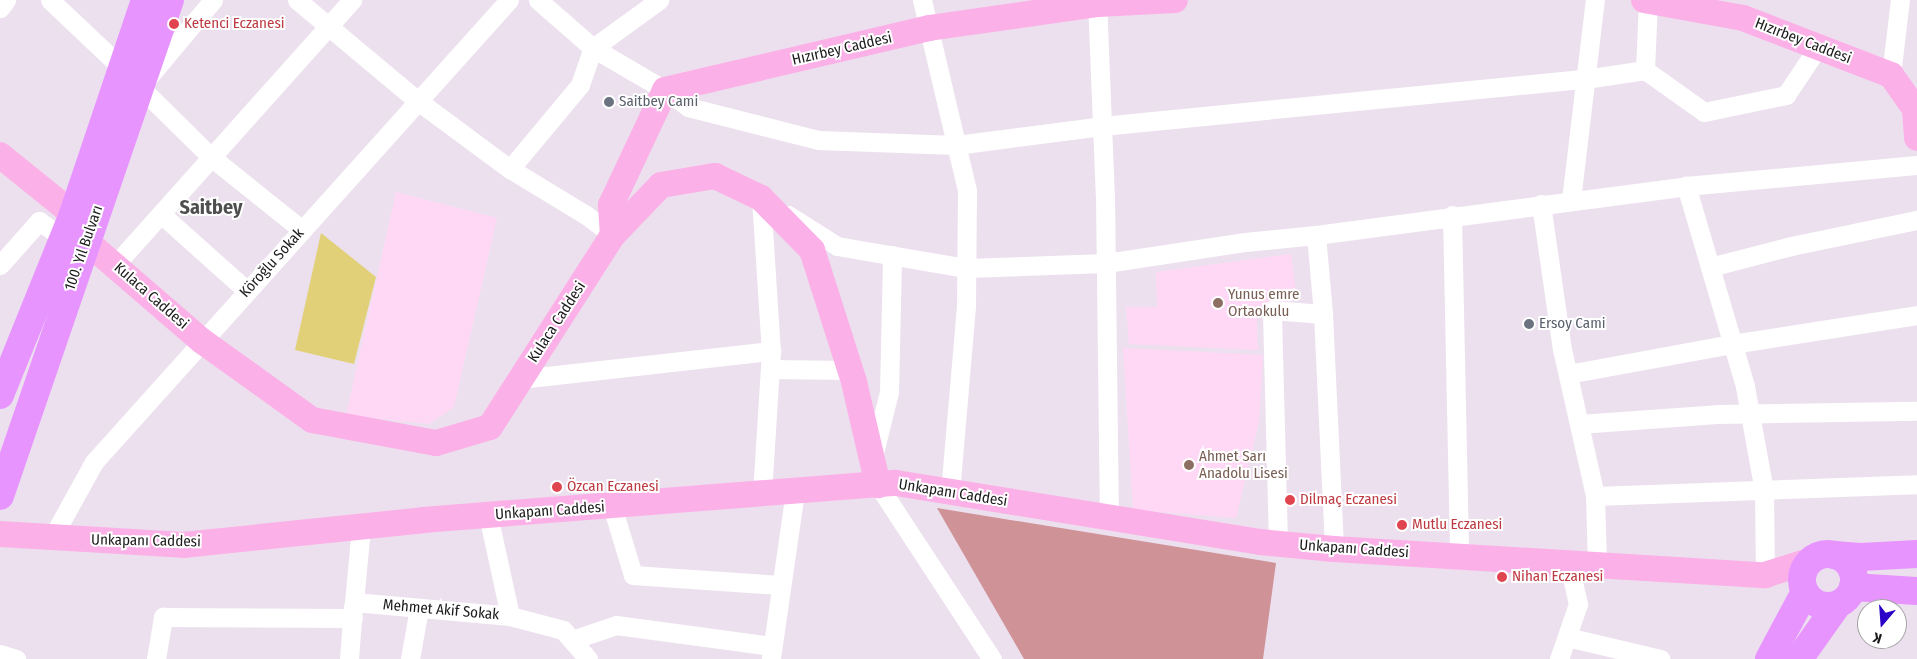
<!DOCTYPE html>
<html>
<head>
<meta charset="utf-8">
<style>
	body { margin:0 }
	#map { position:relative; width:1917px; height:659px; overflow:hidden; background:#ece0ee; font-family:"Fira Sans Condensed",sans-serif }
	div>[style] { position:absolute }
	.education>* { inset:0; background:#ffd8f6 }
	.forest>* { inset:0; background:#cf9297 }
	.pitch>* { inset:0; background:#e2d079 }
	.minor>* { height:19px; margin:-9.5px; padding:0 9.5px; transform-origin:9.5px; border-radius:9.5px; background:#fff }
	.secondary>* { height:26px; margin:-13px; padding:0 13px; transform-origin:13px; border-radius:13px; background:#fcb0e8 }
	.primary>* { height:28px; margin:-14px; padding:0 14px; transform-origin:14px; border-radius:14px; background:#e894ff }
	.primary>.ring { margin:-14px; padding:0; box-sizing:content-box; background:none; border:28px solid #e894ff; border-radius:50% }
	.dots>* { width:14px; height:14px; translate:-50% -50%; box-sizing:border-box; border:2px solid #fff; border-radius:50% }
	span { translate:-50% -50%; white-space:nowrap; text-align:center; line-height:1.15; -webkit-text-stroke:4px #fff; paint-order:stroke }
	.health-label { font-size:15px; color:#be3a42 }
	.left { translate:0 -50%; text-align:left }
	.street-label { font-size:15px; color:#1b1b1b }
	.worship-label { font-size:15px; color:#5b616d }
	.education-label { font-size:15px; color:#785e54 }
	.district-label { font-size:20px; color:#4e4e4e; font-weight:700 }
	.north { position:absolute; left:1857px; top:599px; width:50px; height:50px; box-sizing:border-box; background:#fff; border:1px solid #a4a4a4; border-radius:50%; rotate:198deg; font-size:14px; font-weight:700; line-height:20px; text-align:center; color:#1b1b1b }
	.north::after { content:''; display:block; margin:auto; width:18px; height:22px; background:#2b00c7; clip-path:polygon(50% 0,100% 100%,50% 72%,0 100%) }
</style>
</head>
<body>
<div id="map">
	<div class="education">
		<i style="clip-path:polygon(396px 192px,497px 218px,454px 407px,429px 424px,346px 415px)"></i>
		<i style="clip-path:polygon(1291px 254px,1297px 300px,1256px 308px,1258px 350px,1129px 344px,1126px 307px,1157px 307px,1156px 272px)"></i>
		<i style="clip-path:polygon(1123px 348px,1263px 355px,1259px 421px,1236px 518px,1133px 510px)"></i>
	</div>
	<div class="forest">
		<i style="clip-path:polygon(937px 508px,1276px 563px,1263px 659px,1024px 659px)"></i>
	</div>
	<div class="pitch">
		<i style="clip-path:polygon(321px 233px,376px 277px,354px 364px,295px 350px)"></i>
	</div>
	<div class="minor">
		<i style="left:50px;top:0;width:99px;rotate:43.4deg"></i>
		<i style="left:213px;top:0;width:114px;rotate:130deg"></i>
		<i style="left:140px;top:87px;width:100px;rotate:44.6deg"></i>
		<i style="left:211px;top:157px;width:117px;rotate:38.7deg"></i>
		<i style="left:297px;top:0;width:158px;rotate:39.9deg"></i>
		<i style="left:418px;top:101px;width:114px;rotate:36.5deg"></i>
		<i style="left:510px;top:169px;width:89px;rotate:31.2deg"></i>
		<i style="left:586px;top:215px;width:34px;rotate:37deg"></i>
		<i style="left:538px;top:0;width:73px;rotate:41.1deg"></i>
		<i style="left:593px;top:48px;width:83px;rotate:30.3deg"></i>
		<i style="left:665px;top:90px;width:29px;rotate:36deg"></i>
		<i style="left:688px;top:107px;width:134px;rotate:14.2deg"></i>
		<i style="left:818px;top:140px;width:138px;rotate:2.1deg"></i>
		<i style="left:956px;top:145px;width:147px;rotate:-7.4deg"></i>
		<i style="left:1102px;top:126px;width:485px;rotate:-5.6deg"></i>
		<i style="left:1585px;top:79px;width:61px;rotate:-8.5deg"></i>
		<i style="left:922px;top:0;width:196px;rotate:76.7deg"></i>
		<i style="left:967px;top:191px;width:115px;rotate:90.5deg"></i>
		<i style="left:966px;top:306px;width:187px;rotate:94.9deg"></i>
		<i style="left:1097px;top:0;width:196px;rotate:87.7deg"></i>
		<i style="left:1105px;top:196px;width:322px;rotate:89.3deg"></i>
		<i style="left:1648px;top:1px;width:69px;rotate:92.5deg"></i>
		<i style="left:1645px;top:70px;width:72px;rotate:35.4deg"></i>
		<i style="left:1704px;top:112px;width:84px;rotate:-11.7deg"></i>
		<i style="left:1786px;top:95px;width:58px;rotate:-56.3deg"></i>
		<i style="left:0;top:8px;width:10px;rotate:-53deg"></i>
		<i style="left:593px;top:48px;width:82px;rotate:-36deg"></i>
		<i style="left:1891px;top:75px;width:76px;rotate:-83.2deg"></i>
		<i style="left:510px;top:169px;width:109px;rotate:-50.2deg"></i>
		<i style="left:580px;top:85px;width:39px;rotate:-71deg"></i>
		<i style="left:761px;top:198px;width:153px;rotate:86.3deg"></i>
		<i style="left:1571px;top:200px;width:201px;rotate:-83.2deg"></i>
		<i style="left:1541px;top:204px;width:147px;rotate:81.8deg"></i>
		<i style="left:1562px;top:349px;width:151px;rotate:77.3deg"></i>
		<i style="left:161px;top:214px;width:115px;rotate:41.8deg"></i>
		<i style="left:788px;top:215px;width:58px;rotate:32.3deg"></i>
		<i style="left:837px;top:246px;width:131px;rotate:9.7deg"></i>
		<i style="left:966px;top:268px;width:140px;rotate:-2deg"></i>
		<i style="left:1106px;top:263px;width:141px;rotate:-8.6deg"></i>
		<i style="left:1245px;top:242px;width:71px;rotate:-5.6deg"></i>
		<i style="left:1316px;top:235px;width:373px;rotate:-7.5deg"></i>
		<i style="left:1452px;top:215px;width:341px;rotate:88.8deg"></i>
		<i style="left:1316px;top:235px;width:79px;rotate:84.9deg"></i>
		<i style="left:1323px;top:314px;width:235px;rotate:87.3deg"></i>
		<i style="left:0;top:265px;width:59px;rotate:-48.4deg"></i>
		<i style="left:39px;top:221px;width:29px;rotate:35deg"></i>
		<i style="left:115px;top:265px;width:356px;rotate:-48.2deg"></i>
		<i style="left:1710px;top:267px;width:84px;rotate:-14.5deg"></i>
		<i style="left:1791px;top:246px;width:129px;rotate:-11.7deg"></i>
		<i style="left:770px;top:369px;width:80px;rotate:0.7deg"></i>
		<i style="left:1568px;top:374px;width:167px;rotate:-10.4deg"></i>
		<i style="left:1732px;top:344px;width:187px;rotate:-8.9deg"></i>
		<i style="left:520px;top:379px;width:253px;rotate:-6.4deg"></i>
		<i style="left:771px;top:351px;width:143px;rotate:93.6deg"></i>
		<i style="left:1579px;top:424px;width:138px;rotate:-4.1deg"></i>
		<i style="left:1717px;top:414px;width:200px;rotate:-0.9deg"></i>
		<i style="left:873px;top:457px;width:67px;rotate:-76.2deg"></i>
		<i style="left:889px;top:392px;width:137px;rotate:-88.7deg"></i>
		<i style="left:878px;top:485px;width:208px;rotate:56.8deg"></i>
		<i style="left:612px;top:506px;width:72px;rotate:73.1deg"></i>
		<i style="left:633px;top:575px;width:148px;rotate:3.9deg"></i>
		<i style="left:488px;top:515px;width:103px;rotate:77.7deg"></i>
		<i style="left:361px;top:527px;width:75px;rotate:95.3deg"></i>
		<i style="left:354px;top:602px;width:157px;rotate:5.1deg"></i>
		<i style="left:510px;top:616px;width:55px;rotate:14.8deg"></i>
		<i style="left:563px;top:630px;width:38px;rotate:49deg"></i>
		<i style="left:52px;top:538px;width:87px;rotate:-61.1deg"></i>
		<i style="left:94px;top:462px;width:621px;rotate:-48.07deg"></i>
		<i style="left:1278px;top:543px;width:233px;rotate:-91.5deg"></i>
		<i style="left:1272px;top:310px;width:51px;rotate:4.5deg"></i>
		<i style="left:1597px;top:566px;width:70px;rotate:-91.6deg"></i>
		<i style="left:1595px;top:496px;width:322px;rotate:-2.1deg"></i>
		<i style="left:1765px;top:575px;width:84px;rotate:-90.7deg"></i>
		<i style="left:1764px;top:491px;width:107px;rotate:-100.3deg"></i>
		<i style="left:1745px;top:386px;width:209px;rotate:-106.4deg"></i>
		<i style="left:1686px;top:186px;width:232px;rotate:-5.2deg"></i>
		<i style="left:1567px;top:637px;width:96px;rotate:13.3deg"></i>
		<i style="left:572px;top:640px;width:46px;rotate:-18.8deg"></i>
		<i style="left:616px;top:625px;width:157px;rotate:7.7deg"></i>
		<i style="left:0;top:654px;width:17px;rotate:17deg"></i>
		<i style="left:771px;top:658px;width:169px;rotate:-81.8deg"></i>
		<i style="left:156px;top:659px;width:43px;rotate:-80.5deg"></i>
		<i style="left:163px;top:617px;width:190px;rotate:0.3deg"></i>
		<i style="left:349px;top:659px;width:53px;rotate:-85.7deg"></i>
		<i style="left:410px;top:659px;width:52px;rotate:-80deg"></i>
		<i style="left:1559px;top:659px;width:58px;rotate:-70.9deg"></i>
		<i style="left:1578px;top:604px;width:41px;rotate:-102.7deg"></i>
	</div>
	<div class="secondary">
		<i style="left:1644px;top:0;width:101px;rotate:10.3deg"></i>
		<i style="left:1743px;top:18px;width:159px;rotate:21.1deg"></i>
		<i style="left:1891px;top:75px;width:42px;rotate:54.8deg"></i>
		<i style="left:1915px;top:109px;width:29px;rotate:86deg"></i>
		<i style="left:0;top:155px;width:94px;rotate:38.9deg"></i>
		<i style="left:613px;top:235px;width:30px;rotate:-94deg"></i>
		<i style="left:611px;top:205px;width:127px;rotate:-64.8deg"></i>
		<i style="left:665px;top:90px;width:271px;rotate:-13.2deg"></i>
		<i style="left:929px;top:28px;width:171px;rotate:-8.1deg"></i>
		<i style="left:1098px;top:4px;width:77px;rotate:-3deg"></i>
		<i style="left:86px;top:241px;width:153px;rotate:40.8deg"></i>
		<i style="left:202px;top:341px;width:135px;rotate:35.7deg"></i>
		<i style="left:312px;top:420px;width:126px;rotate:10.5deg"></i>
		<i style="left:436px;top:443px;width:56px;rotate:-16.5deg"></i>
		<i style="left:490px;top:427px;width:228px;rotate:-57.4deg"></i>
		<i style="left:613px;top:235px;width:69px;rotate:-46.2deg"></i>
		<i style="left:661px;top:185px;width:55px;rotate:-9.5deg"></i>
		<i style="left:715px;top:176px;width:51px;rotate:25.6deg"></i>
		<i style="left:761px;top:198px;width:73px;rotate:45.6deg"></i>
		<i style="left:812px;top:250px;width:139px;rotate:72.3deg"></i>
		<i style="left:854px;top:382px;width:106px;rotate:76.9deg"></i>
		<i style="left:0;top:534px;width:183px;rotate:3.4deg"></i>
		<i style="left:183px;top:545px;width:241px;rotate:-5.9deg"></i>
		<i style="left:423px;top:520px;width:474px;rotate:-4.5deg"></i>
		<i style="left:896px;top:483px;width:369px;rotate:9.2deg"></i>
		<i style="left:1260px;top:542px;width:74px;rotate:5.4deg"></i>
		<i style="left:1334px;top:549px;width:432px;rotate:3.5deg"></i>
		<i style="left:1765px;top:575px;width:49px;rotate:-17.7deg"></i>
	</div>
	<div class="primary">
		<i style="left:0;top:395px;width:195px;rotate:-68deg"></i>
		<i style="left:73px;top:214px;width:226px;rotate:-71.4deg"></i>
		<i style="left:0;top:496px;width:524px;rotate:-71.08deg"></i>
		<i class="ring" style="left:1802px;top:554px;width:24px;height:24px"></i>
		<i style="left:1834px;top:555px;width:27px;rotate:4deg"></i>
		<i style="left:1861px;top:557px;width:56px;rotate:-3.1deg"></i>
		<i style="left:1853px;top:587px;width:64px;rotate:3.6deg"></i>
		<i style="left:1769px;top:659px;width:76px;rotate:-61.8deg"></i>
		<i style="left:1799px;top:659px;width:67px;rotate:-54.7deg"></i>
	</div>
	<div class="dots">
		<i style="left:174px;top:24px;background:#e0444e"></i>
		<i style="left:609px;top:102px;background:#6b7280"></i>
		<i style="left:1218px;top:303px;background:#8d6e63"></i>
		<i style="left:1529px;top:324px;background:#6b7280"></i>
		<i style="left:1189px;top:465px;background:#8d6e63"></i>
		<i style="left:557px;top:487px;background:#e0444e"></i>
		<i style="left:1290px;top:500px;background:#e0444e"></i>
		<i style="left:1402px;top:525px;background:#e0444e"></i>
		<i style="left:1502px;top:577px;background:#e0444e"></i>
	</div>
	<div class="health-label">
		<span class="left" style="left:184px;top:24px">Ketenci Eczanesi</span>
		<span class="left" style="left:567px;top:487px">Özcan Eczanesi</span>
		<span class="left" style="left:1300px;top:500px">Dilmaç Eczanesi</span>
		<span class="left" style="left:1412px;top:525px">Mutlu Eczanesi</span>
		<span class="left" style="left:1512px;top:577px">Nihan Eczanesi</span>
	</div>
	<div class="street-label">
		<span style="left:1803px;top:41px;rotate:21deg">Hızırbey Caddesi</span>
		<span style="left:842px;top:49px;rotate:-13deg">Hızırbey Caddesi</span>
		<span style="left:84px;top:248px;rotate:-71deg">100. Yıl Bulvarı</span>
		<span style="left:272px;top:263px;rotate:-48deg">Köroğlu Sokak</span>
		<span style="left:151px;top:296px;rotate:41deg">Kulaca Caddesi</span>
		<span style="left:557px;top:322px;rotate:-57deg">Kulaca Caddesi</span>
		<span style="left:953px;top:493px;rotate:9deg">Unkapanı Caddesi</span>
		<span style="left:550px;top:511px;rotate:-4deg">Unkapanı Caddesi</span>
		<span style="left:146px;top:541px;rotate:1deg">Unkapanı Caddesi</span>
		<span style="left:1354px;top:549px;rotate:4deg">Unkapanı Caddesi</span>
		<span style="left:441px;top:610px;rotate:5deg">Mehmet Akif Sokak</span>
	</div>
	<div class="worship-label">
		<span class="left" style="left:619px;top:102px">Saitbey Cami</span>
		<span class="left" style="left:1539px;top:324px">Ersoy Cami</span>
	</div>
	<div class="education-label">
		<span class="left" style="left:1228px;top:303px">Yunus emre<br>Ortaokulu</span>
		<span class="left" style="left:1199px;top:465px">Ahmet Sarı<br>Anadolu Lisesi</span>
	</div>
	<div class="district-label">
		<span style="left:211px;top:207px">Saitbey</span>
	</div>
	<div class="north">K</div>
</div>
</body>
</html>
